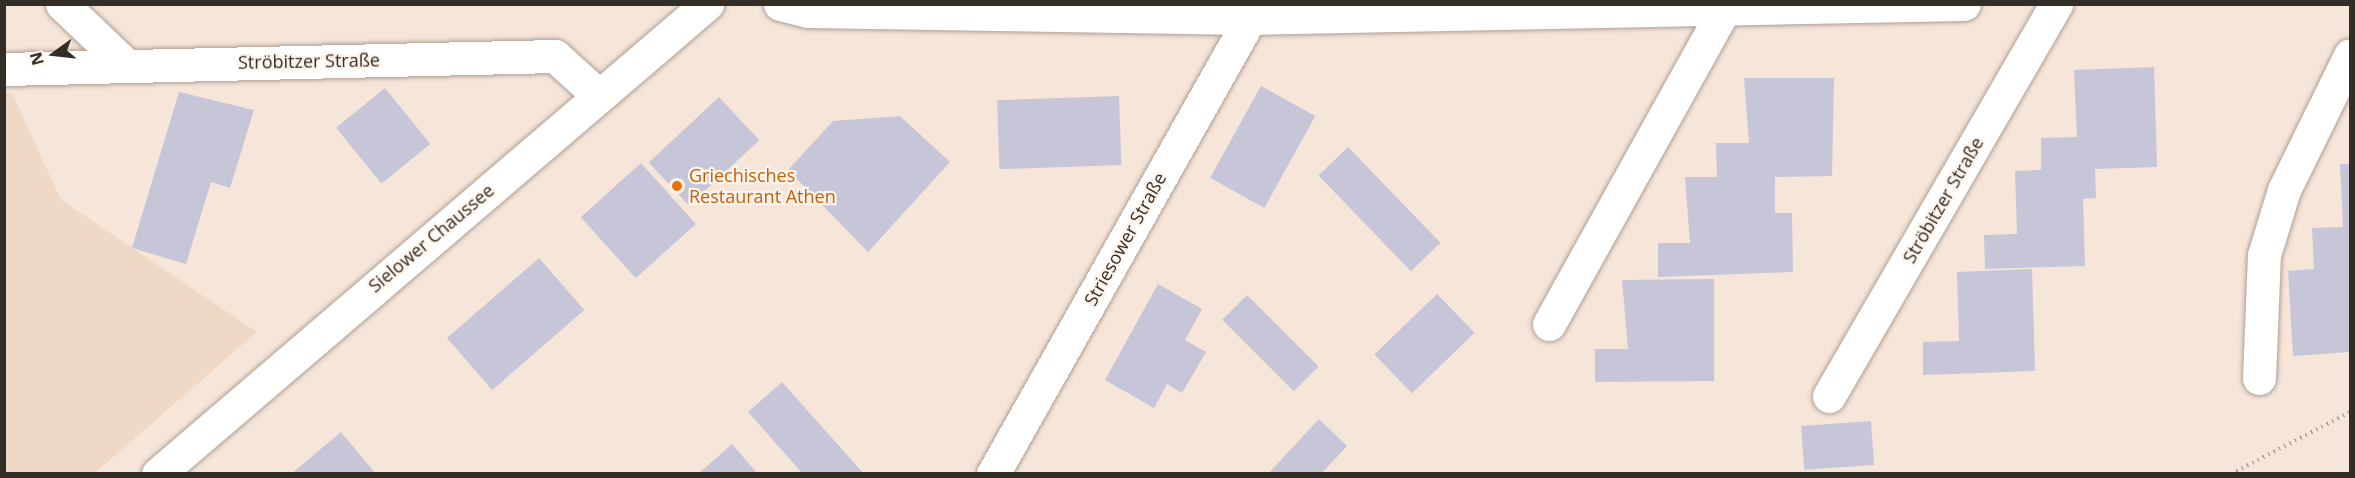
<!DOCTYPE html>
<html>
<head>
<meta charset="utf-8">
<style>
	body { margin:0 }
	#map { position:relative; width:2355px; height:478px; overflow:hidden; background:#f6e5d9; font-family:"Open Sans",sans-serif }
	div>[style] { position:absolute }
	.built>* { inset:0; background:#efd8c6 }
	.building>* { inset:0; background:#c6c6d8; transform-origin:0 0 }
	.path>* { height:4px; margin-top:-2px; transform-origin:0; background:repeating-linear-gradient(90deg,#afa299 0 1.5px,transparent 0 6px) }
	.roads { filter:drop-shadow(0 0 2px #afa094) drop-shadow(0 0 2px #afa094) }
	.minor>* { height:33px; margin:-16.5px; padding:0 16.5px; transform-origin:16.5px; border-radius:16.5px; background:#fff }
	.major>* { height:33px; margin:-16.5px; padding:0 16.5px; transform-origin:16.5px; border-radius:16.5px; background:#fff }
	.dots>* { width:16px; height:16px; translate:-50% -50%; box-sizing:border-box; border:3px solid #fef4ec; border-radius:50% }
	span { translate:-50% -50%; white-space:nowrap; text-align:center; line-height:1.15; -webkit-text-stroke:4.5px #fef4ec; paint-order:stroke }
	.street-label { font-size:18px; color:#332d28 }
	.food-label { font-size:18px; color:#c56008 }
	.left { translate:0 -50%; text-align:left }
	.frame { position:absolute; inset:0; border:6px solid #332d28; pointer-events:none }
	.north { position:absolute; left:24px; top:24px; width:60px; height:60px; -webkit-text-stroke:4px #fef4ec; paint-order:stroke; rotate:255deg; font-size:16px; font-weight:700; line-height:24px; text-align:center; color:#332d28 }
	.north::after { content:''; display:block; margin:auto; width:21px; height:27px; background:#332d28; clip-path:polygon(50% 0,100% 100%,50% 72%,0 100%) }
</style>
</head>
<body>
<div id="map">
	<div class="built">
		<i style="clip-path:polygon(5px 93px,12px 93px,61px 200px,257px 332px,95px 473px,5px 473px)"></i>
	</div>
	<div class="building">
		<i style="clip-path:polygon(2154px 67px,2157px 167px,2095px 169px,2096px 198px,2083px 199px,2085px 266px,1985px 269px,1984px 235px,2017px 234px,2015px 171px,2041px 170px,2041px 138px,2077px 137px,2074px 70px)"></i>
		<i style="clip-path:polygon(1744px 78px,1834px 78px,1832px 176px,1775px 177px,1775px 213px,1792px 213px,1793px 272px,1658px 277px,1658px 243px,1690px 243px,1685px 177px,1717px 177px,1716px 143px,1749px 143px)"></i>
		<i style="left:1261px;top:86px;width:62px;height:105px;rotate:29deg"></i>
		<i style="left:385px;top:88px;width:72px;height:63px;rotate:51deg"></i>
		<i style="clip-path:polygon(179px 92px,254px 110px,230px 188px,211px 182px,186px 264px,132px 248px)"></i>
		<i style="left:1119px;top:96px;width:69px;height:122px;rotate:88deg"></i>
		<i style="left:719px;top:97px;width:59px;height:96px;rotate:47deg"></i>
		<i style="clip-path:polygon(900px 116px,950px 162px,868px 252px,788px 170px,833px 121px)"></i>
		<i style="left:1348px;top:147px;width:133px;height:41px;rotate:46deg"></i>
		<i style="left:641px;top:163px;width:82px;height:81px;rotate:48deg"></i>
		<i style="clip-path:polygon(2340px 164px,2350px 164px,2350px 352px,2293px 356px,2288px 271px,2314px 269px,2312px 228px,2343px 227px)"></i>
		<i style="left:539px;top:258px;width:69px;height:122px;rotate:49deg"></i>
		<i style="clip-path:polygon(2032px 269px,2035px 371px,1923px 375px,1923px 342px,1959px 341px,1957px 272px)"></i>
		<i style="clip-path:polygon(1714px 279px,1714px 381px,1595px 382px,1595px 349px,1628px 349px,1622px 280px)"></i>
		<i style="clip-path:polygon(1158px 284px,1202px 309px,1185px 340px,1206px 352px,1182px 393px,1167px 384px,1154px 408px,1105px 380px)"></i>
		<i style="left:1437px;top:294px;width:54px;height:87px;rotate:46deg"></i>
		<i style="left:1247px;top:295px;width:101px;height:35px;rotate:45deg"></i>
		<i style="clip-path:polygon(782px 382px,864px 474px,803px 474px,748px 412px)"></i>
		<i style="clip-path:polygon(1319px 419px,1347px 446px,1321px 474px,1268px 474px)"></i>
		<i style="left:1871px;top:421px;width:44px;height:70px;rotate:86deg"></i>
		<i style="clip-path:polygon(341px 432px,376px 474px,291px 474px)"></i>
		<i style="clip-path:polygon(732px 444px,758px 474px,698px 474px)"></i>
	</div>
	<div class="path">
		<i style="left:2231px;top:474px;width:134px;rotate:-27.5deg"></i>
	</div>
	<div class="roads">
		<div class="minor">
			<i style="left:62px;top:4px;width:87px;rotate:43.6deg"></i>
			<i style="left:780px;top:4px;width:29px;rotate:14deg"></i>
			<i style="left:808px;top:11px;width:440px;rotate:0.9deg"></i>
			<i style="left:1248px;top:18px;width:716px;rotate:-1.12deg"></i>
			<i style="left:4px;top:69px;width:551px;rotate:-1.35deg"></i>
			<i style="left:555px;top:56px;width:58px;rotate:42.2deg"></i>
			<i style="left:1549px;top:324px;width:360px;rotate:-60.9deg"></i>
			<i style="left:2259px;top:378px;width:123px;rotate:-87.7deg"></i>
			<i style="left:2264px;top:255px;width:68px;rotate:-72.9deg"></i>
			<i style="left:2284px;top:190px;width:150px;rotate:-63.9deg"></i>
			<i style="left:1829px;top:396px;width:453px;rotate:-59.9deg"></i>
			<i style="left:993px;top:474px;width:540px;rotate:-60.58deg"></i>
		</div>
		<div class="major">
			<i style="left:158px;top:474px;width:723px;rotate:-40.57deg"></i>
		</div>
	</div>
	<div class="dots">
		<i style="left:677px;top:186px;background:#e8710a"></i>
	</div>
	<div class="street-label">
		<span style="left:309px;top:61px;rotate:-1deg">Ströbitzer Straße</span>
		<span style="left:1943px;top:200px;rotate:-60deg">Ströbitzer Straße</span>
		<span style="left:431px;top:238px;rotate:-40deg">Sielower Chaussee</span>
		<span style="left:1125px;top:239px;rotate:-61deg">Striesower Straße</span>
	</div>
	<div class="food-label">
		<span class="left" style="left:689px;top:186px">Griechisches<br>Restaurant Athen</span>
	</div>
	<div class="frame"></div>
	<div class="north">N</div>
</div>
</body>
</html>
